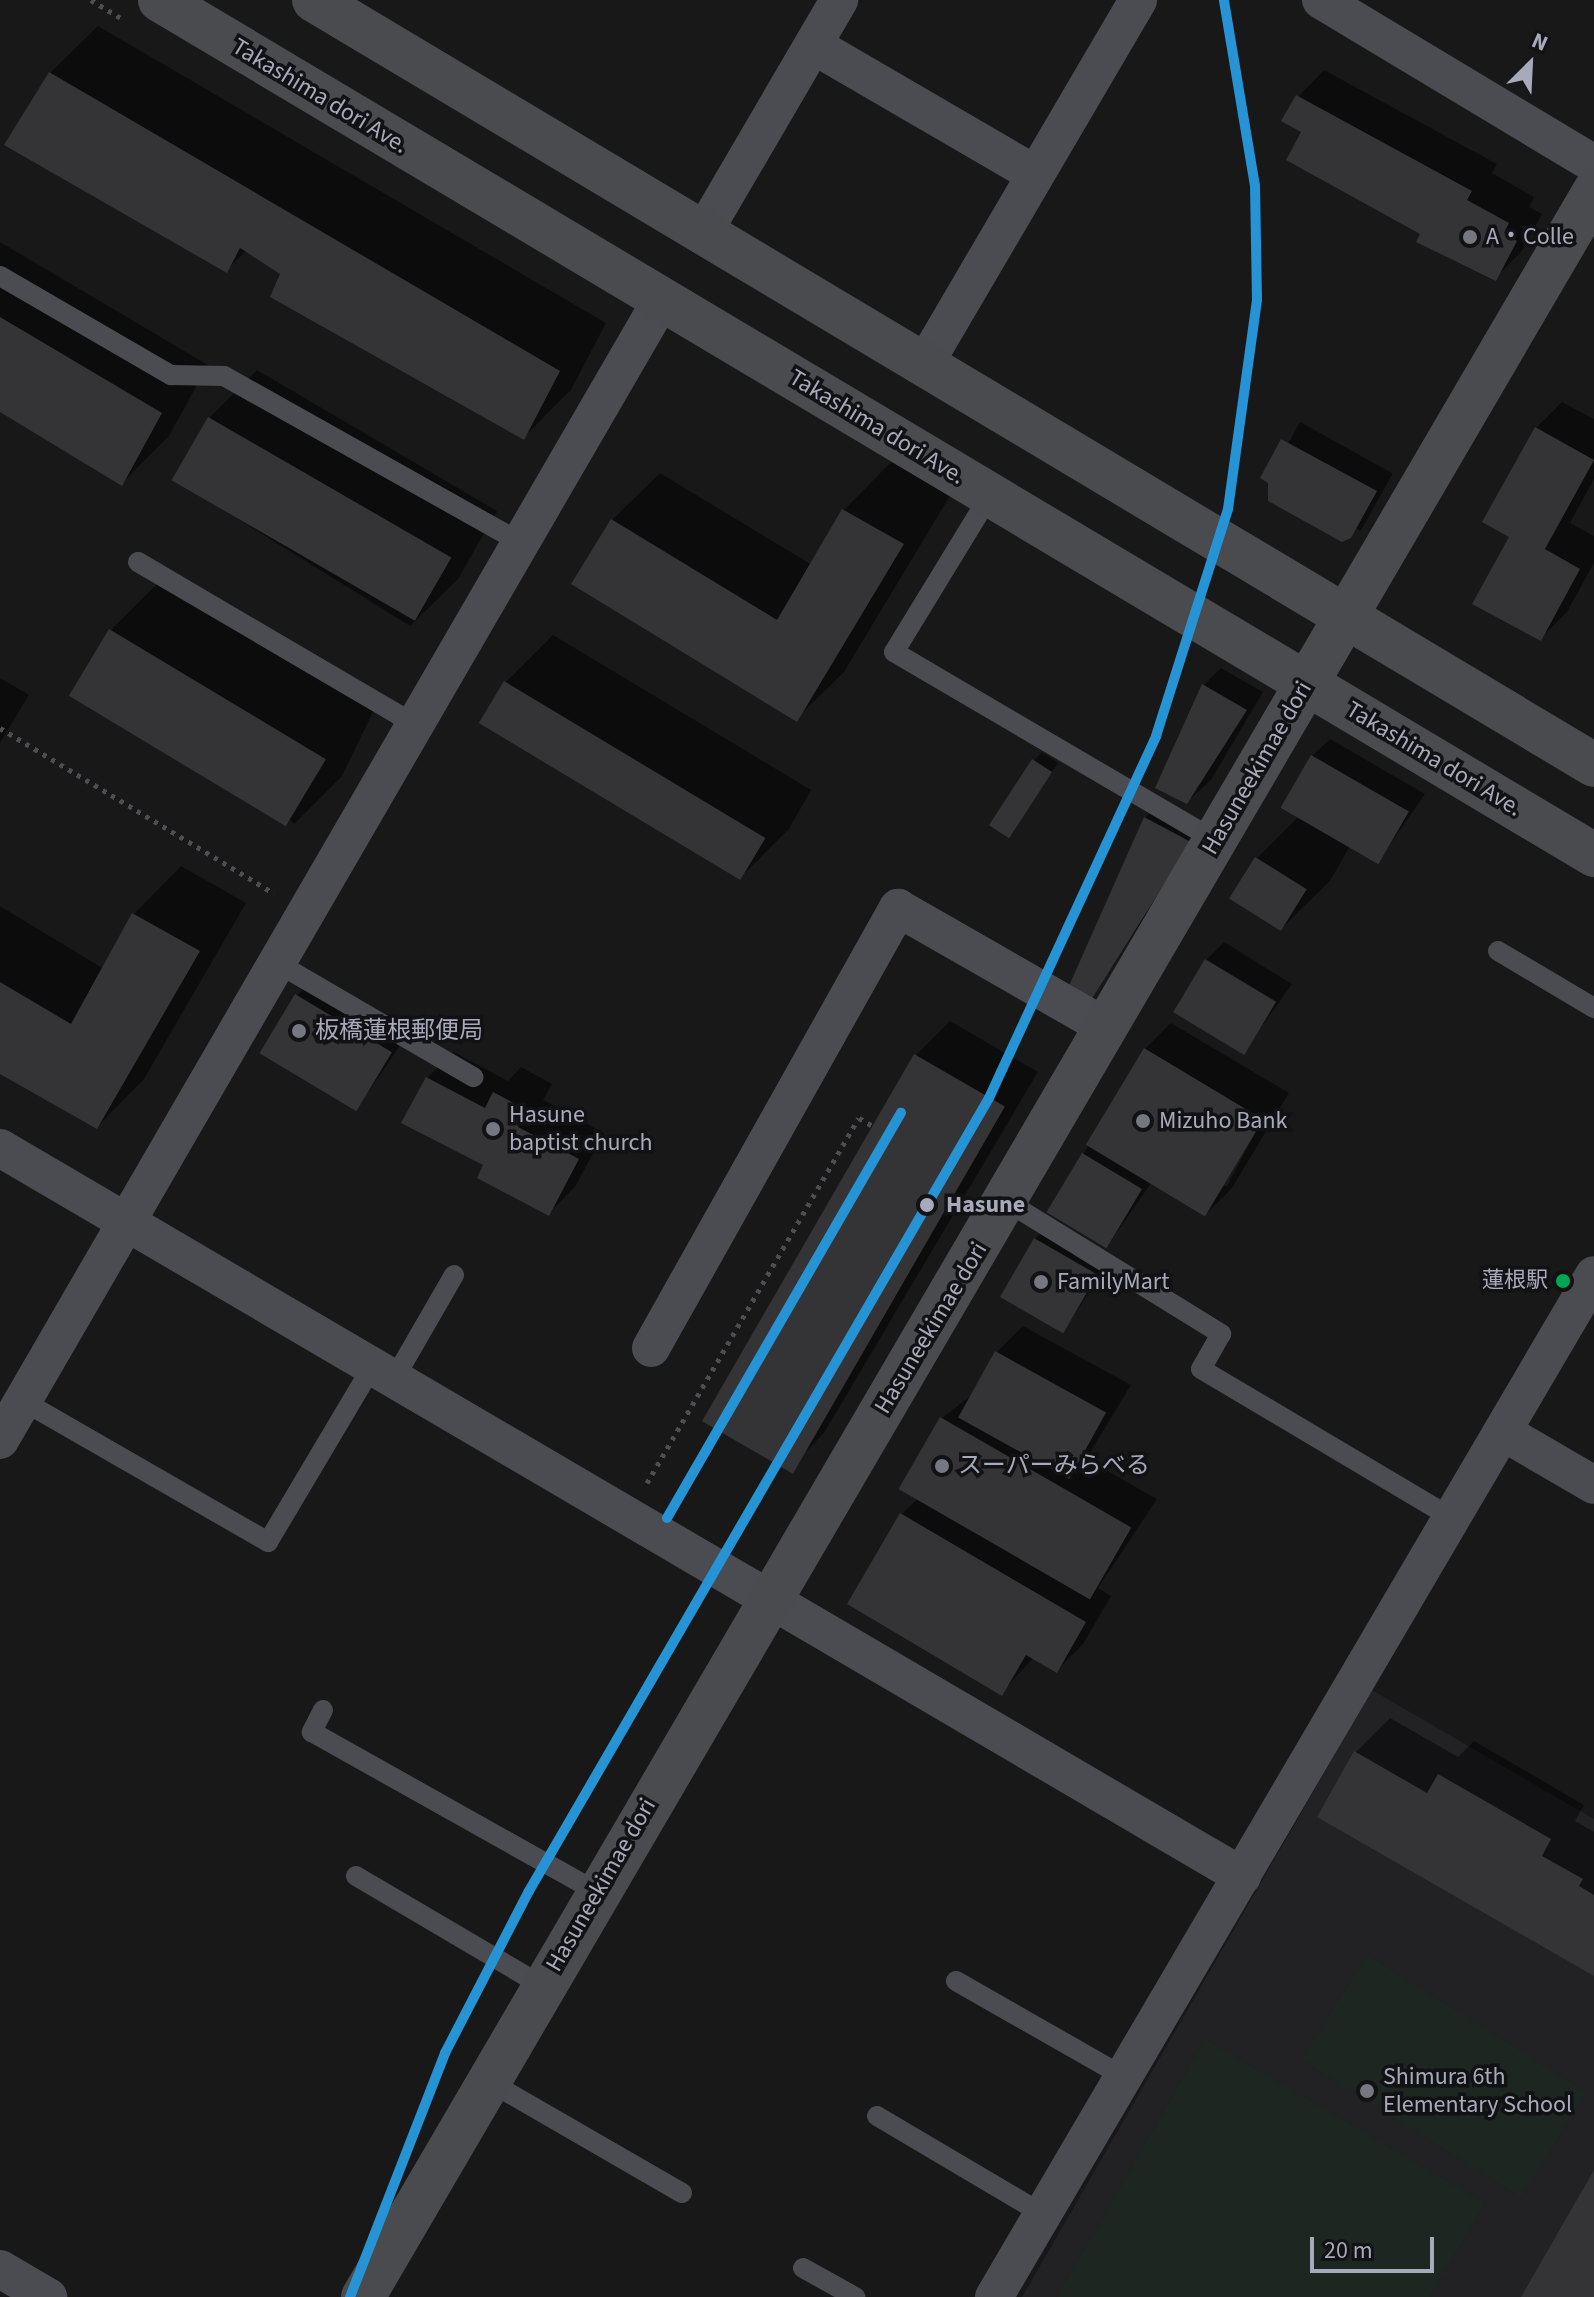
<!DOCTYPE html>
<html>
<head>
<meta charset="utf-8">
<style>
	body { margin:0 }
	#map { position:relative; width:1594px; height:2297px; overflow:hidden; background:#181818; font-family:"Source Sans 3","Noto Sans JP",sans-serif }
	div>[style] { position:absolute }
	.built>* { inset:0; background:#222124 }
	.green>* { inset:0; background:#1d2620; transform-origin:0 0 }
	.shadow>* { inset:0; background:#0007; transform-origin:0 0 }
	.building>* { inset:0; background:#343436; transform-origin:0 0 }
	.path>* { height:5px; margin-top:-2.5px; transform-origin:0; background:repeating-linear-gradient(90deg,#4d4e52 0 4px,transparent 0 10px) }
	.lane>* { height:20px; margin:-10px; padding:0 10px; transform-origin:10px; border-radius:10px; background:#4b4c51 }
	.street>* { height:38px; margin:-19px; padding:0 19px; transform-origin:19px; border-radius:19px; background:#4b4c51 }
	.secondary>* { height:44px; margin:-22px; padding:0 22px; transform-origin:22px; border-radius:22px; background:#4a4b4f }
	.metro-1>* { height:10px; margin:-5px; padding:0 5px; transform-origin:5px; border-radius:5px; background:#2693d4 }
	.dots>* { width:22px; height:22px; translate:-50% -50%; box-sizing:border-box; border:4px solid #121214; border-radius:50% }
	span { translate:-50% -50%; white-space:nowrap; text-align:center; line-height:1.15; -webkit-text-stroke:7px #121214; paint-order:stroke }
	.bus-label { font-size:22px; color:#a7aaba }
	.right { translate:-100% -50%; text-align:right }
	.street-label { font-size:24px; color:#a7aaba }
	.poi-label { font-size:24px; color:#a7aaba }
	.left { translate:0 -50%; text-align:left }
	.stop-label { font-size:24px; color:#a7aaba; font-weight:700 }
	.north { position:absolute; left:1490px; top:24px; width:80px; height:80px; -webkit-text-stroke:6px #121214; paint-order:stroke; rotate:24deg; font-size:22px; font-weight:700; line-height:32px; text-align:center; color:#a7aaba }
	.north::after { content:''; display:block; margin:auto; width:28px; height:36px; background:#a7aaba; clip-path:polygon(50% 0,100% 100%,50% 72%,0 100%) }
	.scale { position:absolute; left:1310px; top:2237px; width:124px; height:36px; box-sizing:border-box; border:4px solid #a7aaba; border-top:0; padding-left:10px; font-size:24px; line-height:28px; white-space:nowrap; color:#a7aaba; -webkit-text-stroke:6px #121214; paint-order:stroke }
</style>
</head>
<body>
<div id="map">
	<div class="built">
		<i style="clip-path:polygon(1372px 1690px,1594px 1819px,1594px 2297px,1022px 2297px)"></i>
	</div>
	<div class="green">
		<i style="left:1367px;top:1955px;width:259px;height:124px;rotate:32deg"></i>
		<i style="clip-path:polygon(1205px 2039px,1485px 2203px,1430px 2297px,1057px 2297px)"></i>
	</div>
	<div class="shadow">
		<i style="clip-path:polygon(98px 26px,606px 323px,571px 390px,523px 438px,247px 250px,226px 271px,50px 73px)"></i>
		<i style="clip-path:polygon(1324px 70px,1497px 164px,1492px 173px,1534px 197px,1529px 207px,1542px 214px,1521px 252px,1495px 278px,1423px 233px,1303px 131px,1298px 97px)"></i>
		<i style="clip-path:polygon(0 242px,208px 365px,169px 436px,122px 483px,0 410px)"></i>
		<i style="clip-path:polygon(257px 370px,497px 511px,458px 579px,410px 626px,175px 480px,209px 418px)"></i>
		<i style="clip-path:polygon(1562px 402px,1594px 419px,1594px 479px,1570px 523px,1594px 536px,1594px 563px,1567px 612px,1540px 639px,1512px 536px,1536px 428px)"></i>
		<i style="left:1300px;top:422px;width:106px;height:66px;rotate:29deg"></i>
		<i style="clip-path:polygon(891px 462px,950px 496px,844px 672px,796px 719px,612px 520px,660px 473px,812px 565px,844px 510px)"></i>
		<i style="clip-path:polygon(158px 583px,374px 710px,342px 776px,294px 824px,111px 630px)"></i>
		<i style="clip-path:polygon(553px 635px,811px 790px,789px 829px,742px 876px,505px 683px)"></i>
		<i style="clip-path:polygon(1221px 668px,1263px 692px,1211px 780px,1187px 802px,1158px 787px,1204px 685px)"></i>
		<i style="clip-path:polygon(0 678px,29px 695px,0 743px)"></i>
		<i style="clip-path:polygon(1330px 739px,1425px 794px,1378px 862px,1350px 846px,1330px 881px,1282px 928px,1257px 858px,1299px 816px,1312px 756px)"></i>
		<i style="clip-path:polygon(1042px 752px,1058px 763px,1009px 835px,1034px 761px)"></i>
		<i style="clip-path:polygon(1163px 800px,1207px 824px,1091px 998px,1071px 987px,1145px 818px)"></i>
		<i style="clip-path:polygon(181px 866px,246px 903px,144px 1079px,97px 1127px,0 1071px,0 906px,104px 969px,134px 914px)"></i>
		<i style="clip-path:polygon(1224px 942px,1292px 984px,1243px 1053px,1206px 960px)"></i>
		<i style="clip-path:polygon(314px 978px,408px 1034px,357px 1108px,297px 996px)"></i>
		<i style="clip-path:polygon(950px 1021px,1038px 1072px,824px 1433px,790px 1468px,708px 1422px,916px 1055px)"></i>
		<i style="clip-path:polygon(evenodd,1171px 1023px,1289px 1093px,1232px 1188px,1206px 1214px,1152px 1182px,1107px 1246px,1083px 1155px,1145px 1049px,1171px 1023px,1267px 1110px,1227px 1186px,1222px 1186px,1267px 1110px)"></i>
		<i style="clip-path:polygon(454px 1052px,508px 1081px,521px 1067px,552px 1084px,543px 1100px,604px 1133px,575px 1187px,548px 1214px,485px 1165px,427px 1078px)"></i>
		<i style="clip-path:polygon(1053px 1221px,1114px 1256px,1063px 1331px,1035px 1239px)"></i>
		<i style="clip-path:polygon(1023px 1326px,1131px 1385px,1086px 1459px,1157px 1499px,1098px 1588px,1111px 1596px,1083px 1644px,1057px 1670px,1034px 1657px,1001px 1693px,902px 1514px,919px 1497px,942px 1418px,973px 1394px,997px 1352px)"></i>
		<i style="clip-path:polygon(1390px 1718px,1458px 1757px,1474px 1741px,1584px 1805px,1575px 1821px,1594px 1832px,1594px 1974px,1355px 1753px)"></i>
	</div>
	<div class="building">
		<i style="clip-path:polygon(49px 72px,560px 371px,524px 440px,270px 297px,280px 274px,240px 248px,227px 273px,4px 145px)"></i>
		<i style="clip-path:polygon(1296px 95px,1472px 191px,1467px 200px,1509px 223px,1504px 233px,1517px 241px,1496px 281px,1416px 242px,1420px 234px,1286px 160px,1301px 132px,1281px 121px)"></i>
		<i style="clip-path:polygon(0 317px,162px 413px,122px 486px,0 412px)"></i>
		<i style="left:208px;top:417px;width:281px;height:73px;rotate:30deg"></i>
		<i style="clip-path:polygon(1535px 427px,1594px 460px,1545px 549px,1580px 569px,1541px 641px,1472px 604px,1509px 537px,1482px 522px)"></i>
		<i style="clip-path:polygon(1281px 439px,1377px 491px,1351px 538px,1342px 542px,1268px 501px,1268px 483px,1260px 478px)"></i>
		<i style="clip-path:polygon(842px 509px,904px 544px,797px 722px,571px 584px,611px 519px,777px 620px)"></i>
		<i style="left:109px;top:629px;width:253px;height:78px;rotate:31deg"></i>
		<i style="left:504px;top:681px;width:305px;height:49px;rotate:31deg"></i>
		<i style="clip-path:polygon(1202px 684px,1247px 710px,1187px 804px,1155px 788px)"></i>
		<i style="left:1311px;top:755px;width:113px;height:61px;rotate:30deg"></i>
		<i style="left:1032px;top:759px;width:24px;height:79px;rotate:33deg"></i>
		<i style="clip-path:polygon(1144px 817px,1191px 842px,1091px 1000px,1068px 988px)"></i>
		<i style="left:1255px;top:857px;width:61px;height:49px;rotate:32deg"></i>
		<i style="clip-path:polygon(132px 913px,200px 951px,97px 1129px,0 1074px,0 982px,71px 1024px)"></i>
		<i style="left:1205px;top:959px;width:83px;height:62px;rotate:31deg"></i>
		<i style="left:295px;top:994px;width:113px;height:69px;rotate:31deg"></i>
		<i style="left:1144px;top:1048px;width:139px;height:113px;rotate:31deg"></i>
		<i style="left:914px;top:1054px;width:105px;height:424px;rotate:30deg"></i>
		<i style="clip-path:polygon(426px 1077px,485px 1108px,493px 1092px,527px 1110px,518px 1127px,579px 1159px,549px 1216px,477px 1178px,483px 1165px,401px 1123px)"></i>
		<i style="left:1082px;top:1153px;width:70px;height:69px;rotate:31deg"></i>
		<i style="left:1034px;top:1238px;width:73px;height:68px;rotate:30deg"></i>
		<i style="left:995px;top:1351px;width:127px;height:76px;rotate:29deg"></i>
		<i style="left:940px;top:1417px;width:221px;height:83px;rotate:30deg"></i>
		<i style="clip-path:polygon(900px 1513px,1086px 1622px,1057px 1673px,1026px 1655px,1002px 1696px,847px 1604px)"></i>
		<i style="clip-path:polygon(1354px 1751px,1427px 1793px,1438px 1774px,1551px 1839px,1542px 1856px,1583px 1879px,1579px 1886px,1594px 1895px,1594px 1976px,1317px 1817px)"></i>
		<i style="clip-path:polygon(1594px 2170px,1594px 2297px,1521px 2297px)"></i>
	</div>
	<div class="path">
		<i style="left:91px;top:0;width:35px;rotate:31deg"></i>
		<i style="left:0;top:728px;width:320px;rotate:31.1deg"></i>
		<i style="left:647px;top:1483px;width:422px;rotate:-59.9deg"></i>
		<i style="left:859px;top:1118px;width:16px;rotate:30deg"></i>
	</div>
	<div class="lane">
		<i style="left:0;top:276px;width:198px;rotate:30.1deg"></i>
		<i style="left:171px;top:375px;width:53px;rotate:1.1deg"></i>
		<i style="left:224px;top:376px;width:341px;rotate:29.3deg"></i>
		<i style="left:990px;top:495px;width:184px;rotate:121.4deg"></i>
		<i style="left:894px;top:652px;width:372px;rotate:30.4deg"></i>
		<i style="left:138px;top:562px;width:324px;rotate:30.4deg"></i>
		<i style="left:1498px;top:951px;width:112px;rotate:30.7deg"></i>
		<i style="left:279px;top:964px;width:225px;rotate:30.2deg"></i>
		<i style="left:1006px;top:1201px;width:253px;rotate:31.7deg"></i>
		<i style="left:1221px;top:1334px;width:40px;rotate:119.7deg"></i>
		<i style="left:1201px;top:1369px;width:292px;rotate:30.7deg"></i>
		<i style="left:394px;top:1379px;width:120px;rotate:-60deg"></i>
		<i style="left:23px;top:1401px;width:283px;rotate:29.9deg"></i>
		<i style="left:268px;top:1542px;width:204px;rotate:-59.3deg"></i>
		<i style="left:323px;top:1710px;width:25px;rotate:117deg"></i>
		<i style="left:312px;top:1732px;width:327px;rotate:29.3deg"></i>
		<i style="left:356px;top:1876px;width:217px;rotate:30.5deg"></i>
		<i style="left:956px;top:1981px;width:193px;rotate:29.7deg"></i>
		<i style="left:488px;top:2081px;width:224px;rotate:30deg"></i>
		<i style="left:877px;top:2116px;width:193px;rotate:30.6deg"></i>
		<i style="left:803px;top:2268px;width:60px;rotate:29.1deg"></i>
	</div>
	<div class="street">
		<i style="left:1321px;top:0;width:318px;rotate:31deg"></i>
		<i style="left:813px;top:45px;width:257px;rotate:30.2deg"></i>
		<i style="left:703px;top:233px;width:270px;rotate:-59.7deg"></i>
		<i style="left:924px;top:365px;width:423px;rotate:-59.6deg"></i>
		<i style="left:0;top:1148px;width:1440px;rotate:30.38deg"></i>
		<i style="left:651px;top:1348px;width:505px;rotate:-60.69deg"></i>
		<i style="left:898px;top:908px;width:240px;rotate:29.8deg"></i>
		<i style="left:1503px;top:1432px;width:105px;rotate:30.2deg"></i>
		<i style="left:0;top:1440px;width:1319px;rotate:-59.88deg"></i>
		<i style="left:0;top:2269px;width:56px;rotate:30.3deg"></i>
		<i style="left:994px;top:2297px;width:1185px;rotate:-59.58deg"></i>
	</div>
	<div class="secondary">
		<i style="left:160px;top:0;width:1670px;rotate:30.8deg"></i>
		<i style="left:314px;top:0;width:1491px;rotate:30.86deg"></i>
		<i style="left:363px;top:2297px;width:2439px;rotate:-59.68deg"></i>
	</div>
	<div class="metro-1">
		<i style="left:667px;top:1518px;width:468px;rotate:-60deg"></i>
		<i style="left:350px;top:2297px;width:262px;rotate:-68.7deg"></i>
		<i style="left:445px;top:2053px;width:182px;rotate:-62.6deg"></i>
		<i style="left:529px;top:1891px;width:917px;rotate:-59.88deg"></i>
		<i style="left:989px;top:1098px;width:399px;rotate:-65.2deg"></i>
		<i style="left:1156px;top:736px;width:238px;rotate:-72.4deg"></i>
		<i style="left:1228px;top:509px;width:211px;rotate:-82.1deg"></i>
		<i style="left:1257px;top:300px;width:114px;rotate:-91deg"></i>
		<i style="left:1255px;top:186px;width:189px;rotate:-99.5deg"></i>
	</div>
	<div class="dots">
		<i style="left:1470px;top:237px;background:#757781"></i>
		<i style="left:299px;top:1031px;background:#757781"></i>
		<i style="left:1143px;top:1121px;background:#757781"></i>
		<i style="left:493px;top:1129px;background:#757781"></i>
		<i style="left:927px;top:1205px;background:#a7aaba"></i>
		<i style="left:1563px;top:1281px;background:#00a651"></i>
		<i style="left:1041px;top:1282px;background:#757781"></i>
		<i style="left:942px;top:1466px;background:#757781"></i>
		<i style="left:1367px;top:2091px;background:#757781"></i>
	</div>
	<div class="bus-label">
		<span class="right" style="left:1548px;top:1281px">蓮根駅</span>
	</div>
	<div class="street-label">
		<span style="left:320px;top:96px;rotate:31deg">Takashima dori Ave.</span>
		<span style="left:877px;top:427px;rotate:31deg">Takashima dori Ave.</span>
		<span style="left:1434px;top:759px;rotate:31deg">Takashima dori Ave.</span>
		<span style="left:1257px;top:768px;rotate:-60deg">Hasuneekimae dori</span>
		<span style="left:931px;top:1328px;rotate:-59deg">Hasuneekimae dori</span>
		<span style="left:601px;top:1885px;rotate:-60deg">Hasuneekimae dori</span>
	</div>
	<div class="poi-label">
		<span class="left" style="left:1486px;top:237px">A・Colle</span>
		<span class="left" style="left:315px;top:1031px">板橋蓮根郵便局</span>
		<span class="left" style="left:509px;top:1129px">Hasune<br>baptist church</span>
		<span class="left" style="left:1159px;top:1121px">Mizuho Bank</span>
		<span class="left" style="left:1057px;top:1282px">FamilyMart</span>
		<span class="left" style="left:958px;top:1466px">スーパーみらべる</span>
		<span class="left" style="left:1383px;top:2091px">Shimura 6th<br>Elementary School</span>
	</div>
	<div class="stop-label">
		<span class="left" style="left:946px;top:1205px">Hasune</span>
	</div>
	<div class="north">N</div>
	<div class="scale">20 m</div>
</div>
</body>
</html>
